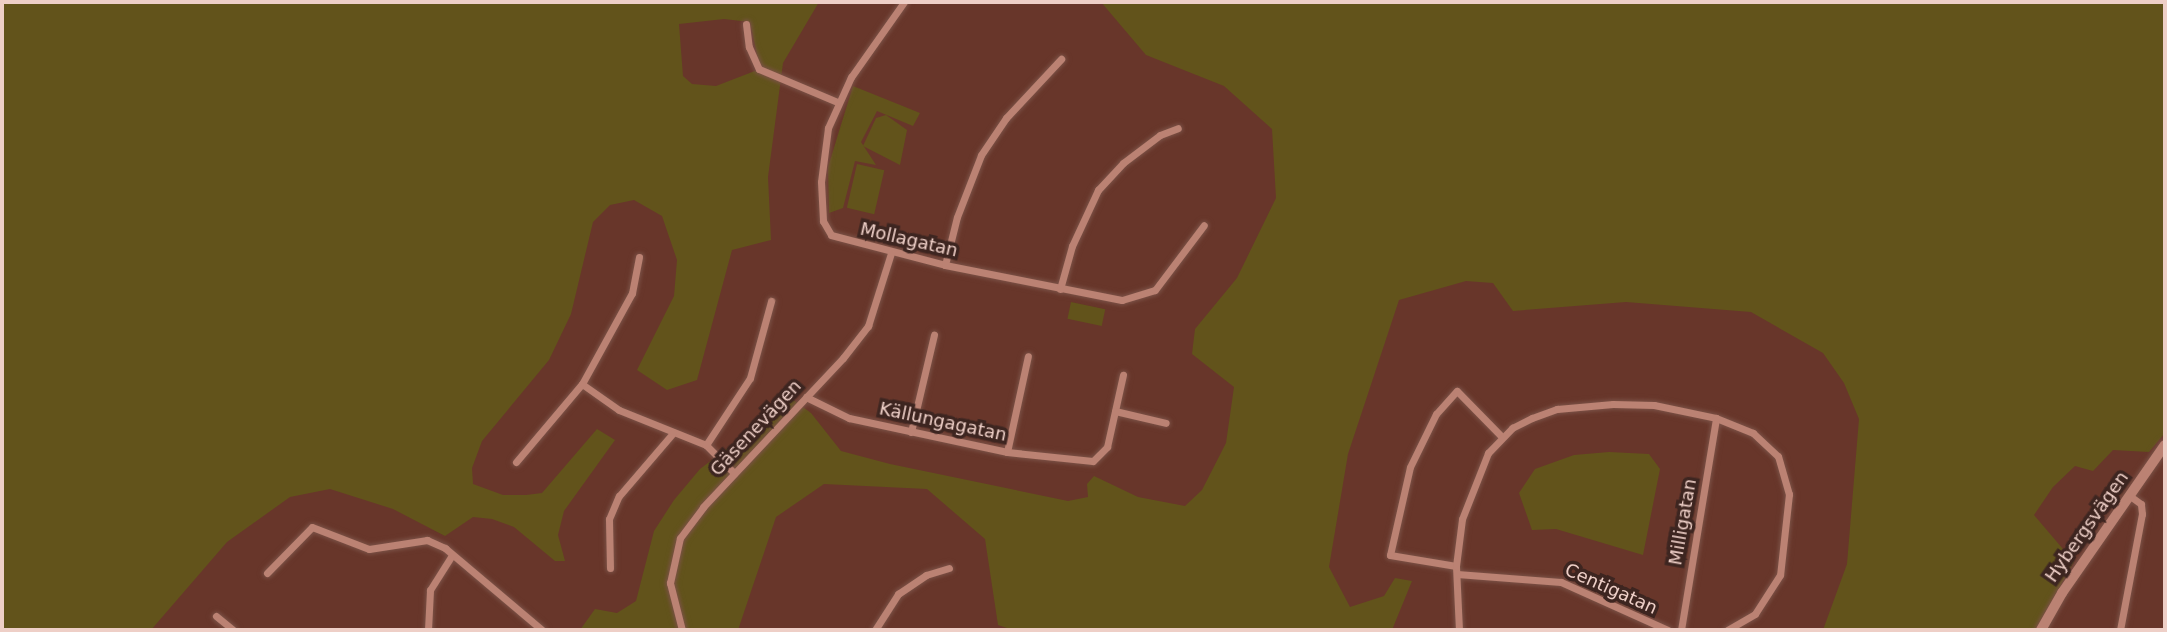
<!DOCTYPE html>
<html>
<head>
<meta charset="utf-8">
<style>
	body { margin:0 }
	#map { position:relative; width:2167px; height:632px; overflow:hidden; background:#68362a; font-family:"DejaVu Sans",sans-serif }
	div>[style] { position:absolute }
	.green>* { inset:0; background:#62531b; transform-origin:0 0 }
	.roads { filter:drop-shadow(0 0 2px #7b5247) drop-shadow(0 0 2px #7b5247) }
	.minor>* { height:7px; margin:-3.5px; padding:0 3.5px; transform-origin:3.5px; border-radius:3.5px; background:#bb8273 }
	.tertiary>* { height:10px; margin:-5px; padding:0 5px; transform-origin:5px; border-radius:5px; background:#bb8273 }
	span { translate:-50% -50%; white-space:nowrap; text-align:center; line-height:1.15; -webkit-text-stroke:7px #3d2520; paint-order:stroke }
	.street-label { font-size:18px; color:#eecfc7 }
	.frame { position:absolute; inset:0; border:4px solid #eecfc7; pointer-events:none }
</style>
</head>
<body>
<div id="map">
	<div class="green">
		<i style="clip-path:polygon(evenodd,2px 2px,819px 2px,783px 63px,768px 177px,771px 240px,732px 250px,697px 380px,667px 390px,637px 370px,674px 296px,677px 260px,662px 216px,634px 200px,610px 205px,593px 222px,571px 314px,549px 360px,482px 441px,472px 468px,473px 484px,503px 495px,526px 495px,542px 493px,597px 429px,615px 440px,564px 511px,558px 535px,565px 561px,555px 561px,514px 527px,492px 519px,473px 517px,445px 536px,393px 509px,330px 489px,290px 497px,227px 542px,151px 630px,2px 630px,2px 2px,724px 19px,750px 22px,760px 69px,716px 86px,692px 84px,683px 76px,679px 24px,724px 19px)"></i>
		<i style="clip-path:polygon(1101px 2px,2165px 2px,2165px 433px,2149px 452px,2113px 450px,2093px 471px,2075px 466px,2053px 487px,2034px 515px,2074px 562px,2035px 630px,1823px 630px,1847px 564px,1859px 419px,1844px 383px,1823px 353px,1751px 312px,1626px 302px,1513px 311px,1493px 283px,1466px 281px,1399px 300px,1348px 454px,1329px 567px,1350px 607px,1384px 596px,1395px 578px,1412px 581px,1392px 630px,1013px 630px,998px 625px,985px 539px,927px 489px,824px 484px,776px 517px,738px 630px,580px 630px,595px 609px,617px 613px,636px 601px,654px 531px,674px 500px,700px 469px,792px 399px,811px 413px,841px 451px,890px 464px,1068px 501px,1088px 497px,1087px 484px,1094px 476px,1138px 497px,1185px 506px,1202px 490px,1226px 443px,1234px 387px,1192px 354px,1195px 329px,1237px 278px,1276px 198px,1272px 129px,1224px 86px,1146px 55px)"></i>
		<i style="clip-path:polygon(853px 86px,920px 113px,913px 126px,877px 111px,861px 142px,876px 165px,855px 161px,843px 208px,829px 213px,828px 167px)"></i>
		<i style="clip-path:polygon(886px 115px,907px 130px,900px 165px,863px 146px,876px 118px)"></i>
		<i style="left:857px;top:164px;width:28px;height:45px;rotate:13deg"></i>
		<i style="left:1071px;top:302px;width:35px;height:17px;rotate:12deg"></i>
		<i style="clip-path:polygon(1609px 452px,1649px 454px,1660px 469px,1643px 555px,1556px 529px,1532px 530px,1519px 493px,1535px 469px,1574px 455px)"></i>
	</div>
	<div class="roads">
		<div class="minor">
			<i style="left:904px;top:2px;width:92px;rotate:125.2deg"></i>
			<i style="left:851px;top:77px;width:56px;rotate:114.3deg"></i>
			<i style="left:828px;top:128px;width:54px;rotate:97.4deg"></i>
			<i style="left:821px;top:182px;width:39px;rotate:87deg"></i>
			<i style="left:823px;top:221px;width:16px;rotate:60deg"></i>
			<i style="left:831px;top:235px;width:118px;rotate:14.7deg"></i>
			<i style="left:945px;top:265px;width:180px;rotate:11.2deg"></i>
			<i style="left:1122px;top:300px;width:34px;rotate:-17deg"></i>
			<i style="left:1155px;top:290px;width:81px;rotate:-53deg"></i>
			<i style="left:746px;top:24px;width:23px;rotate:83deg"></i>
			<i style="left:749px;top:47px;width:24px;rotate:66deg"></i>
			<i style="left:759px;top:69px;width:85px;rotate:22.9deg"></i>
			<i style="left:639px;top:257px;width:37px;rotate:101deg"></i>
			<i style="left:632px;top:293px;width:104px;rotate:118.8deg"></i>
			<i style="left:582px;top:384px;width:45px;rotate:35.1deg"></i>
			<i style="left:619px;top:410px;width:94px;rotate:21.9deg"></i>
			<i style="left:706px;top:445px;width:40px;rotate:45deg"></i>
			<i style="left:945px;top:265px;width:49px;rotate:-76deg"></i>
			<i style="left:957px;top:217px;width:66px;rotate:-68.8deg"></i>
			<i style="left:981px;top:155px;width:45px;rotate:-56deg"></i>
			<i style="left:1006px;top:118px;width:81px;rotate:-47deg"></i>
			<i style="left:1060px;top:289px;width:45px;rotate:-74.4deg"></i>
			<i style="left:1072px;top:246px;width:62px;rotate:-65.1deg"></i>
			<i style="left:1098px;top:190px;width:37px;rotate:-47deg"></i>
			<i style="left:1123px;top:163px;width:46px;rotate:-37.1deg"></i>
			<i style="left:1160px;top:135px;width:19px;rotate:-21deg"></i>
			<i style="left:806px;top:397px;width:48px;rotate:26deg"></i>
			<i style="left:849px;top:418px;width:162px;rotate:12.1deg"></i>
			<i style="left:1007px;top:452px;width:86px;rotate:6deg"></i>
			<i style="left:1093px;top:461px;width:20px;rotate:-45deg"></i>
			<i style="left:1107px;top:447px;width:74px;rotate:-77.5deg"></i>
			<i style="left:1115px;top:411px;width:52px;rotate:13.2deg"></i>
			<i style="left:911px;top:432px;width:100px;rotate:-76.7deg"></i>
			<i style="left:706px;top:445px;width:80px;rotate:-56.7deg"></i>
			<i style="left:750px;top:378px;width:80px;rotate:-74.7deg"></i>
			<i style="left:1007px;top:452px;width:98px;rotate:-77.7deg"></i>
			<i style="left:516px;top:462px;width:102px;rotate:-49.8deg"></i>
			<i style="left:1456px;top:566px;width:67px;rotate:-170.5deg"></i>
			<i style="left:1390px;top:555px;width:90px;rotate:-77.2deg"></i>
			<i style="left:1410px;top:467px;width:59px;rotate:-63.9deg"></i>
			<i style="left:1436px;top:414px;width:31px;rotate:-48deg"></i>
			<i style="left:1457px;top:391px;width:64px;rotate:45.6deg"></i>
			<i style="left:610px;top:568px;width:49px;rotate:-91.2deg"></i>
			<i style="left:609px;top:519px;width:25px;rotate:-67deg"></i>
			<i style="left:619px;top:496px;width:83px;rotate:-49.4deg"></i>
			<i style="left:267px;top:573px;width:64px;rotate:-45.6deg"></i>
			<i style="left:312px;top:527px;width:61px;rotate:21.1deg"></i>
			<i style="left:369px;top:549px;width:59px;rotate:-8.8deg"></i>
			<i style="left:427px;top:540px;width:20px;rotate:24deg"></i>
			<i style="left:445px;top:548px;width:127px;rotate:40.2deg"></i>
			<i style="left:1457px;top:574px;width:104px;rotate:4.4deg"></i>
			<i style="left:1561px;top:582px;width:117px;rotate:24.2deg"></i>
			<i style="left:216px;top:616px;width:22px;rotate:39deg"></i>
			<i style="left:428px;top:630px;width:40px;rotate:-87.1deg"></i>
			<i style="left:430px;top:590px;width:41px;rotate:-57.8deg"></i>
			<i style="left:682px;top:630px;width:49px;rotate:-104.3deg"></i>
			<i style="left:670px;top:583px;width:46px;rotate:-77.5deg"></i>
			<i style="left:680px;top:538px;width:39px;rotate:-53deg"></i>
			<i style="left:703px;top:507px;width:204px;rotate:-46.8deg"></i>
			<i style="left:843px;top:358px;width:41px;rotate:-52deg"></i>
			<i style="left:868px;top:326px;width:77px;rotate:-72.5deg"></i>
			<i style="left:875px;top:630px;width:43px;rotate:-57.4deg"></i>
			<i style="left:898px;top:594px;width:34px;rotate:-34deg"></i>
			<i style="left:926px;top:575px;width:24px;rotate:-17deg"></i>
			<i style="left:1459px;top:630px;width:64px;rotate:-92.7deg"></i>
			<i style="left:1456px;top:566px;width:47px;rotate:-82.7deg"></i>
			<i style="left:1462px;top:519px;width:71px;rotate:-68.5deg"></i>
			<i style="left:1488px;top:453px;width:35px;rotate:-46deg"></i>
			<i style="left:1512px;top:428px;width:22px;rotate:-27deg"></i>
			<i style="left:1532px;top:418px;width:27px;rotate:-20deg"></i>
			<i style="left:1557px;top:409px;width:56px;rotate:-5.1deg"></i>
			<i style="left:1613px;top:404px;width:41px;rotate:1.4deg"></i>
			<i style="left:1654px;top:405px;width:63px;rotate:11.8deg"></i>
			<i style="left:1716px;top:418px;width:40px;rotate:22deg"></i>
			<i style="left:1753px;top:433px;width:34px;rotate:43deg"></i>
			<i style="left:1778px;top:456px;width:40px;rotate:74deg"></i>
			<i style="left:1789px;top:494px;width:81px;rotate:96.3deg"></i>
			<i style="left:1780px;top:575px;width:46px;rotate:122.7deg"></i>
			<i style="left:1755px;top:614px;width:32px;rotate:150deg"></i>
			<i style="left:1681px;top:630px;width:215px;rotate:-80.6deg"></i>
			<i style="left:2120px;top:630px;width:118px;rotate:-79.3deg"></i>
			<i style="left:2142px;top:514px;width:10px;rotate:-96deg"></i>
			<i style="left:2141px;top:504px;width:14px;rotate:-144deg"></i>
		</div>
		<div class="tertiary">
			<i style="left:2041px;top:630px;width:43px;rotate:-60.4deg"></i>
			<i style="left:2062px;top:593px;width:180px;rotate:-55.2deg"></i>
		</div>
	</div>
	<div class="street-label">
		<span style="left:909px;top:240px;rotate:13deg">Mollagatan</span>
		<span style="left:943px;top:422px;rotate:12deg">Källungagatan</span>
		<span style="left:756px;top:428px;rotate:-47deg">Gäsenevägen</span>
		<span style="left:1683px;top:522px;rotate:-80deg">Milligatan</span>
		<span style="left:2087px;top:527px;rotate:-55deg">Hybergsvägen</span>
		<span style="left:1611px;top:589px;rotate:24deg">Centigatan</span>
	</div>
	<div class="frame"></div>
</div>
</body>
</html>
